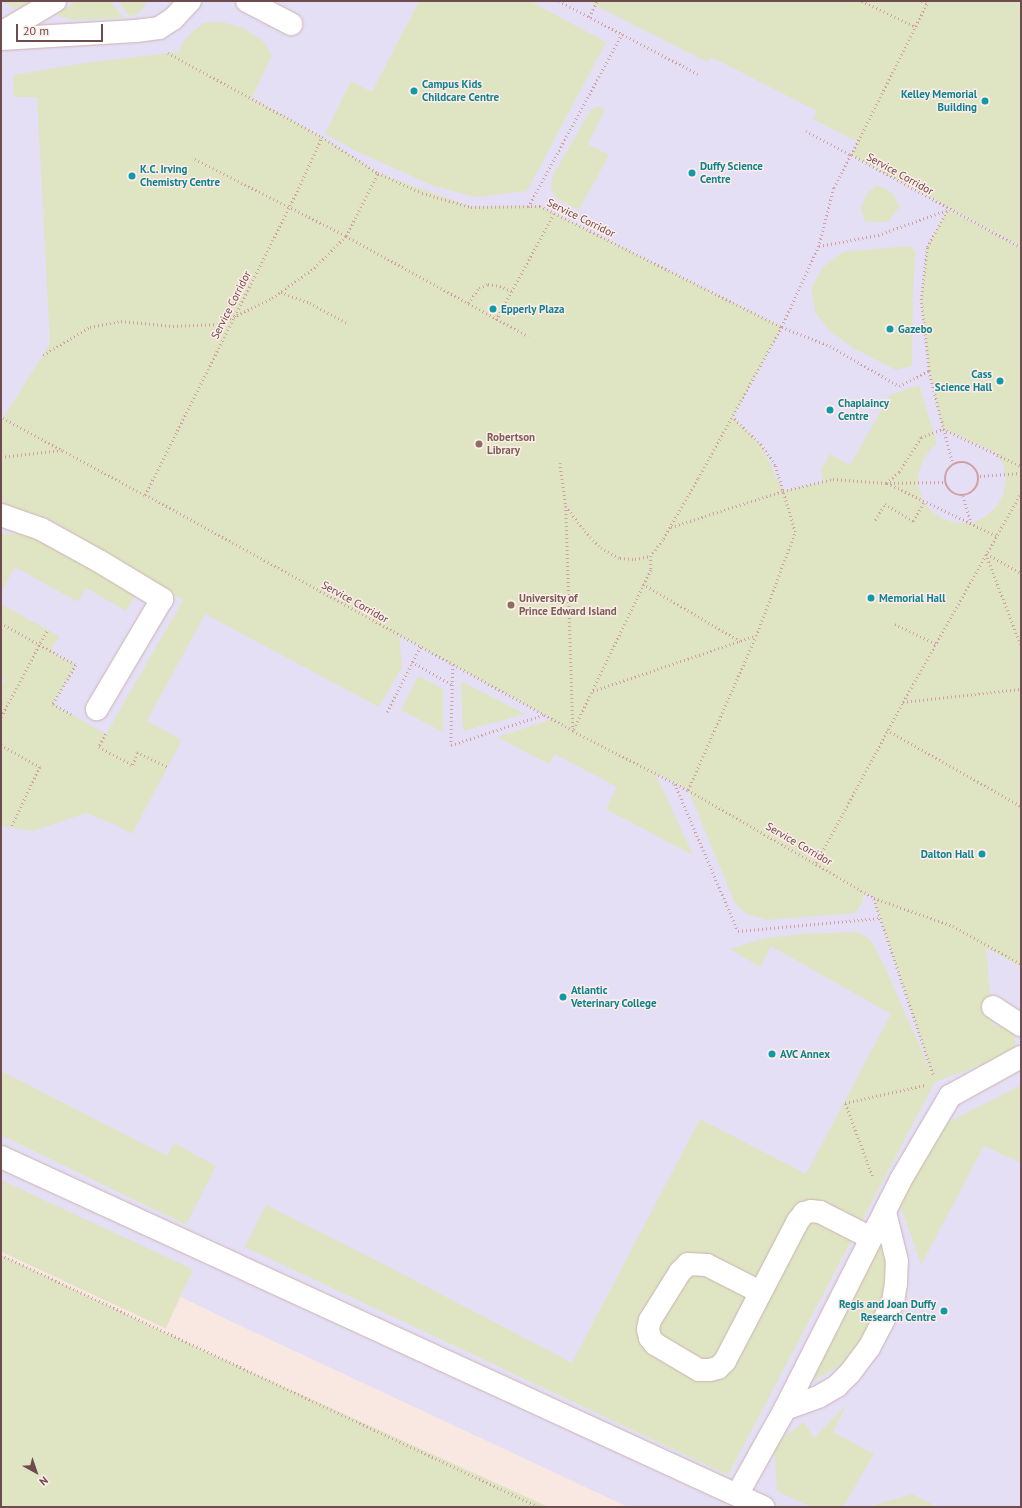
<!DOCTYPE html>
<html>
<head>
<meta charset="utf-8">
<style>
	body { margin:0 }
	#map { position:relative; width:1022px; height:1508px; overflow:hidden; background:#f9e7e2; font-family:"PT Sans",sans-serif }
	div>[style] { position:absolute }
	.education>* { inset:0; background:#e4dff5 }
	.green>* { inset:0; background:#dfe5c3; transform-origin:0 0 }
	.path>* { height:2.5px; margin-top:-1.25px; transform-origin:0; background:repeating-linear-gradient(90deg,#d0a0a2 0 1px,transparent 0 4px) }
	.path>.ring { margin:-1.25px; padding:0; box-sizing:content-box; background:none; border:2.5px solid #d0a0a2; border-radius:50% }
	.roads { filter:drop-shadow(0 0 1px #ceb1b0) drop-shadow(0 0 1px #ceb1b0) }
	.minor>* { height:22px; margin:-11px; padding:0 11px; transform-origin:11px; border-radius:11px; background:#fff }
	.dots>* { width:11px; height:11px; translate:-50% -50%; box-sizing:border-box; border:2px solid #fdece8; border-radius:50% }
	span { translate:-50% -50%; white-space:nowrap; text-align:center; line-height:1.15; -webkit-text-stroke:3px #fdece8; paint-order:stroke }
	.culture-label { font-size:11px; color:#0d838f; font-weight:700 }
	.left { translate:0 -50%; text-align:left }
	.right { translate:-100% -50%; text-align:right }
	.street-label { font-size:11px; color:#6e4b4e }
	.education-label { font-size:11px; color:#785e54; font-weight:700 }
	.frame { position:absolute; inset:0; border:2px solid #6e4b4e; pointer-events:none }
	.north { position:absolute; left:16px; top:1452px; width:40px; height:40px; -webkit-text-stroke:3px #fdece8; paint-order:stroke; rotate:140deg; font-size:11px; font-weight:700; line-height:16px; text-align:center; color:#6e4b4e }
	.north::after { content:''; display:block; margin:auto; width:14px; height:18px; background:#6e4b4e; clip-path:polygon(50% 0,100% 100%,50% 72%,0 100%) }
	.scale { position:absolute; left:16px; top:24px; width:87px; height:18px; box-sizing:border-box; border:2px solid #6e4b4e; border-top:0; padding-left:5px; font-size:12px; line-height:14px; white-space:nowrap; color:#6e4b4e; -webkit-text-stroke:3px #fdece8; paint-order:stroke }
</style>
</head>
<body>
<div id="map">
	<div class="education">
		<i style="clip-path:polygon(1px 1px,1021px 1px,1021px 1507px,628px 1507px,224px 1318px,1px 1209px)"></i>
	</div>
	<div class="green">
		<i style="clip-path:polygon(2px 1px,35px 1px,28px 5px,14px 8px)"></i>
		<i style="clip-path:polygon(77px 1px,110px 1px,124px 18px,74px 20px,58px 16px,59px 12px)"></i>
		<i style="clip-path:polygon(118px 1px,148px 1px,140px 12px,130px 17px)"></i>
		<i style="clip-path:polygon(419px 1px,530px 1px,606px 42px,527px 191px,476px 197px,434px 186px,356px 151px,325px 134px,351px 81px,372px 92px)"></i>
		<i style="clip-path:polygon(587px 1px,1021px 1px,1021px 246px,851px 155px,858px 142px,813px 119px,817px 111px,711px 57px,707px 62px)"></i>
		<i style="clip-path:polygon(222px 22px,243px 28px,262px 40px,272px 55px,252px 98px,322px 137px,378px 173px,471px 207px,540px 206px,782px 327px,733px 417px,761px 445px,783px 491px,823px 482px,821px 470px,830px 454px,850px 465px,890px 395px,919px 385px,937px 444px,933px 447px,924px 458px,919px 472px,918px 486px,924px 502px,931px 511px,943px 519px,957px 523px,972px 523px,985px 517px,996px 507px,1003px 495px,1006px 481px,1004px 466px,997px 453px,943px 429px,929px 371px,921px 300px,927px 247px,948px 209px,1021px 248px,1021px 967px,986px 948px,993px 1025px,1010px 1028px,1015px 1038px,1015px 1052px,935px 1082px,728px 1475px,245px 1247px,266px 1205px,395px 1270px,572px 1363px,700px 1119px,806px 1174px,891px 1014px,771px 946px,760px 967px,730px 949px,766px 938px,803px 934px,857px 932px,870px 939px,883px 963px,933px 1076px,874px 898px,864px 892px,862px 903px,855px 913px,767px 920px,756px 917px,744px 912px,735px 903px,688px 790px,655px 773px,693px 855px,606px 809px,617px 787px,555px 754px,549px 764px,497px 737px,552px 719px,399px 635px,402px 667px,379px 707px,205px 614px,147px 721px,182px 740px,132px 834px,118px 826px,86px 813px,33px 831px,1px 826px,1px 688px,5px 681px,1px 678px,1px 604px,59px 636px,51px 651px,76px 665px,53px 704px,106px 734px,183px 600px,48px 518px,1px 505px,1px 422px,50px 343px,37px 97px,13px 97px,14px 75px,85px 63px,178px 52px,187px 37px,203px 23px)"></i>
		<i style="clip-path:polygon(597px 106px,605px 109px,588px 144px,609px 155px,579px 210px,557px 199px,551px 188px,553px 175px,591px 110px)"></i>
		<i style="clip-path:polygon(877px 185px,891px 192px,900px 206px,888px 222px,865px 222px,861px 208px,868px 192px)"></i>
		<i style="clip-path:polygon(909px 246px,916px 251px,913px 290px,912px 366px,896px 370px,853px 348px,830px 331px,816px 314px,811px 289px,823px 267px,843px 252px)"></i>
		<i style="clip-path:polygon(1px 534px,25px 534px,74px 557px,136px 593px,126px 611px,86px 588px,78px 602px,15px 567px,1px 592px)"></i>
		<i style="clip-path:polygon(418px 676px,443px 689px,443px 732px,401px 710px)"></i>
		<i style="clip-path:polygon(461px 681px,466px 684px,525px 714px,463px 731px)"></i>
		<i style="clip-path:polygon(1px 1071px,167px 1156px,174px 1143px,216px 1166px,186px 1225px,1px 1135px)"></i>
		<i style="clip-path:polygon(1021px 1085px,1021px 1163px,984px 1146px,921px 1265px,899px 1202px,947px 1123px)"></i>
		<i style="left:1px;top:1180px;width:212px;height:65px;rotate:25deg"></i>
		<i style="clip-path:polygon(884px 1238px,889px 1269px,886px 1291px,870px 1330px,843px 1363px,817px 1379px,805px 1384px)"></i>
		<i style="clip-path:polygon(1px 1255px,174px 1337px,549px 1507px,1px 1507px)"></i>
		<i style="clip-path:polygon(847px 1404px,833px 1432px,874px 1454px,843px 1507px,811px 1507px,777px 1491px,774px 1444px,804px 1422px,814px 1438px)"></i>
		<i style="clip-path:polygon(912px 1494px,938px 1507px,875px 1507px,875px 1505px)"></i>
	</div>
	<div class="path">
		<i style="left:559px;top:1px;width:159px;rotate:27.7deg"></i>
		<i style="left:862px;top:1px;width:60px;rotate:25.7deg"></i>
		<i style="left:922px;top:1px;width:6px;rotate:31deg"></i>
		<i style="left:589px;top:17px;width:18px;rotate:-63deg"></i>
		<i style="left:168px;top:53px;width:175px;rotate:28.6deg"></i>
		<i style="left:806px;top:131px;width:51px;rotate:28.1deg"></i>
		<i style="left:851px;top:155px;width:172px;rotate:-63.4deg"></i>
		<i style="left:195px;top:159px;width:169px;rotate:27deg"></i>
		<i style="left:346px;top:236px;width:71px;rotate:-63.1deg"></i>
		<i style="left:528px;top:207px;width:197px;rotate:-61.5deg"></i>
		<i style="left:819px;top:246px;width:60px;rotate:-10.6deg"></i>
		<i style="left:878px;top:235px;width:73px;rotate:-19.9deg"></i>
		<i style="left:1021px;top:248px;width:194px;rotate:-151.3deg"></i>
		<i style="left:851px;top:155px;width:37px;rotate:117deg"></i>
		<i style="left:834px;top:188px;width:60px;rotate:104.5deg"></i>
		<i style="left:819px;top:246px;width:89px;rotate:114.6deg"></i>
		<i style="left:782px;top:327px;width:174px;rotate:118.9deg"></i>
		<i style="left:698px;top:479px;width:70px;rotate:119.8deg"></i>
		<i style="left:663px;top:540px;width:20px;rotate:127deg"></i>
		<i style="left:651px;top:556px;width:14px;rotate:90deg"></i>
		<i style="left:651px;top:570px;width:179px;rotate:115.8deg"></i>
		<i style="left:573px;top:731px;width:129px;rotate:27.2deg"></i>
		<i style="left:688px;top:790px;width:215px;rotate:30.1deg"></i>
		<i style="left:874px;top:898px;width:84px;rotate:19.5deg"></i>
		<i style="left:953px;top:926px;width:78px;rotate:29.2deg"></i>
		<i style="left:281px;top:292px;width:31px;rotate:21deg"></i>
		<i style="left:310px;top:303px;width:44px;rotate:28.3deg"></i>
		<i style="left:468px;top:303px;width:19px;rotate:-54deg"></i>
		<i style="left:479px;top:288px;width:10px;rotate:-24deg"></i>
		<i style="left:488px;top:284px;width:12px;rotate:9deg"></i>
		<i style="left:500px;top:286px;width:13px;rotate:23deg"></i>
		<i style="left:496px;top:320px;width:122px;rotate:-61.5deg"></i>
		<i style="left:43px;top:355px;width:55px;rotate:-30.8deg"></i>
		<i style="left:90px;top:327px;width:32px;rotate:-11deg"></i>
		<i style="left:121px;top:321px;width:52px;rotate:5.5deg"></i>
		<i style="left:173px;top:326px;width:46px;rotate:-2.5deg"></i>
		<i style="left:219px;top:324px;width:59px;rotate:-26.1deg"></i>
		<i style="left:272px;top:298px;width:52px;rotate:-35.5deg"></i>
		<i style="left:314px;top:268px;width:45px;rotate:-45deg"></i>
		<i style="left:346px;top:236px;width:208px;rotate:28.8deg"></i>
		<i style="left:929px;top:371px;width:71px;rotate:-96.4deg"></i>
		<i style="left:921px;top:300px;width:53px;rotate:-83.5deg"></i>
		<i style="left:927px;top:247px;width:43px;rotate:-61.1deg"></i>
		<i style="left:3px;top:418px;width:162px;rotate:28.5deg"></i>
		<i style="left:1px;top:457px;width:61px;rotate:-6.5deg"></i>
		<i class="ring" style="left:945px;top:462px;width:31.5px;height:31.5px"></i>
		<i style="left:560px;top:463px;width:43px;rotate:82.1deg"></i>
		<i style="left:566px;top:506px;width:31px;rotate:53deg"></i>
		<i style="left:585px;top:531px;width:23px;rotate:47deg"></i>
		<i style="left:601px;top:548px;width:21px;rotate:28deg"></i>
		<i style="left:620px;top:558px;width:15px;rotate:4deg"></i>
		<i style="left:635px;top:559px;width:16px;rotate:-11deg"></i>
		<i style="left:980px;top:476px;width:41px;rotate:-4.2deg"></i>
		<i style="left:963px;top:496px;width:27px;rotate:73deg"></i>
		<i style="left:566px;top:506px;width:224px;rotate:88.2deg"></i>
		<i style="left:875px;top:520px;width:19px;rotate:-58deg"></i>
		<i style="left:885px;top:504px;width:33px;rotate:31deg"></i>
		<i style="left:913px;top:521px;width:22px;rotate:-60deg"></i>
		<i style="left:671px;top:527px;width:118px;rotate:-17.8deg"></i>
		<i style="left:783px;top:491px;width:51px;rotate:-13.5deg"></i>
		<i style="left:833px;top:479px;width:53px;rotate:4.3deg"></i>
		<i style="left:886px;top:483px;width:59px;rotate:-1deg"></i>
		<i style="left:996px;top:536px;width:122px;rotate:-154.3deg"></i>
		<i style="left:886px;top:483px;width:17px;rotate:-40deg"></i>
		<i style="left:899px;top:472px;width:41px;rotate:-57.8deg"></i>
		<i style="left:921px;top:437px;width:23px;rotate:-20deg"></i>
		<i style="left:943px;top:429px;width:86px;rotate:25.4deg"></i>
		<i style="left:986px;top:554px;width:97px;rotate:69deg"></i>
		<i style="left:987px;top:554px;width:39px;rotate:29deg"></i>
		<i style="left:643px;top:584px;width:113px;rotate:30.4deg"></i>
		<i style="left:1px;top:623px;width:86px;rotate:29.2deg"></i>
		<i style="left:76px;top:665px;width:45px;rotate:120.5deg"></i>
		<i style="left:53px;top:704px;width:21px;rotate:29deg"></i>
		<i style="left:895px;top:624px;width:46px;rotate:26deg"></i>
		<i style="left:412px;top:662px;width:47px;rotate:29.3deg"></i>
		<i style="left:453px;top:665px;width:80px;rotate:91.4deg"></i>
		<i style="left:451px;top:745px;width:97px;rotate:-18.1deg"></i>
		<i style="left:593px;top:691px;width:171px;rotate:-18.8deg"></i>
		<i style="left:903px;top:702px;width:119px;rotate:-6.3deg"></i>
		<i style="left:387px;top:712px;width:73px;rotate:-63.1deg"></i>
		<i style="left:1px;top:717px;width:98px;rotate:-62.1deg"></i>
		<i style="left:887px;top:730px;width:154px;rotate:29.6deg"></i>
		<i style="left:573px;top:731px;width:489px;rotate:-151.1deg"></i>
		<i style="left:145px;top:495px;width:323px;rotate:-63.4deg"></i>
		<i style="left:290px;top:206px;width:76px;rotate:-65.1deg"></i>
		<i style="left:322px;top:137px;width:67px;rotate:32.7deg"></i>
		<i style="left:378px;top:173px;width:48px;rotate:24.4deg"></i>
		<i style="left:422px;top:193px;width:51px;rotate:15.9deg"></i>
		<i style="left:471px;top:207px;width:69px;rotate:-0.8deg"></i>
		<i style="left:540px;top:206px;width:271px;rotate:26.6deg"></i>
		<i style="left:782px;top:327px;width:52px;rotate:21.6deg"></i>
		<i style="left:830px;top:346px;width:80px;rotate:30.1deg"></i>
		<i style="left:899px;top:386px;width:34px;rotate:-27deg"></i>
		<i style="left:929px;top:371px;width:96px;rotate:75.5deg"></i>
		<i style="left:106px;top:734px;width:15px;rotate:118deg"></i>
		<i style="left:99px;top:747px;width:38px;rotate:28deg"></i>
		<i style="left:133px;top:765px;width:14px;rotate:-73deg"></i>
		<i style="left:137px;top:752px;width:34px;rotate:26deg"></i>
		<i style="left:1px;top:745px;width:45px;rotate:29.4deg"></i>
		<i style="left:40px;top:767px;width:68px;rotate:115.4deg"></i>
		<i style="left:675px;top:784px;width:160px;rotate:66.8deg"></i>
		<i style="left:738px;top:931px;width:143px;rotate:-5.2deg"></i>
		<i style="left:688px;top:790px;width:168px;rotate:-66.2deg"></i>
		<i style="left:756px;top:636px;width:111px;rotate:-69.4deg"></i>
		<i style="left:795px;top:532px;width:70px;rotate:-106.6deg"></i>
		<i style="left:775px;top:465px;width:24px;rotate:-125deg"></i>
		<i style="left:761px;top:445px;width:40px;rotate:-136deg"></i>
		<i style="left:816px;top:863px;width:183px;rotate:-61.6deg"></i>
		<i style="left:903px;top:702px;width:240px;rotate:-60.6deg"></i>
		<i style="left:874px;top:899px;width:187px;rotate:71.3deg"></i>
		<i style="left:872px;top:1176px;width:78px;rotate:-110.3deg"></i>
		<i style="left:845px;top:1103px;width:82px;rotate:-12.7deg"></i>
		<i style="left:1px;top:1255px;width:594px;rotate:25.1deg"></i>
	</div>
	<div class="roads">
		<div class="minor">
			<i style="left:247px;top:1px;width:50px;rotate:27.6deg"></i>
			<i style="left:1px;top:33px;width:63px;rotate:-30.7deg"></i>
			<i style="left:1px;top:39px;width:135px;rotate:-3.4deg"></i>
			<i style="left:136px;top:31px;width:23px;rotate:-7deg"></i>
			<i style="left:159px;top:28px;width:17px;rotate:-33deg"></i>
			<i style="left:173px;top:19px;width:25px;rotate:-47deg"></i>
			<i style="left:1px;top:515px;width:42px;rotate:19.3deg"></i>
			<i style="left:41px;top:529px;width:66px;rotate:28.9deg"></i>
			<i style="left:99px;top:561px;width:74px;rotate:31.1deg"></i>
			<i style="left:162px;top:599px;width:128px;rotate:120.6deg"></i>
			<i style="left:993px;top:1007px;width:33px;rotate:33deg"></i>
			<i style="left:1px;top:1157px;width:839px;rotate:24.67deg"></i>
			<i style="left:760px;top:1292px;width:59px;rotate:-153deg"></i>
			<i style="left:707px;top:1265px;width:19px;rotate:-177deg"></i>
			<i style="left:688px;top:1264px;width:11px;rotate:135deg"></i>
			<i style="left:680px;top:1272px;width:57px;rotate:122deg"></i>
			<i style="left:650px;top:1320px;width:9px;rotate:103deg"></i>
			<i style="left:648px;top:1329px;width:9px;rotate:77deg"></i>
			<i style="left:650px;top:1338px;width:8px;rotate:50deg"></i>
			<i style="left:655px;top:1344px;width:51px;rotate:30.6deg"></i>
			<i style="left:699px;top:1370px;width:10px"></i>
			<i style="left:709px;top:1370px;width:9px;rotate:-13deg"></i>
			<i style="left:718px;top:1368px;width:10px;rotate:-45deg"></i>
			<i style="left:725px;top:1361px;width:158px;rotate:-62.5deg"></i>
			<i style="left:798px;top:1221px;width:10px;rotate:-53deg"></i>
			<i style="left:804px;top:1213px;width:7px;rotate:-16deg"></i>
			<i style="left:811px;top:1211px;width:9px;rotate:6deg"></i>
			<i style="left:820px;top:1212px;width:57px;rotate:27deg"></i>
			<i style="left:785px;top:1409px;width:37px;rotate:-20deg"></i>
			<i style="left:820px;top:1396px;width:20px;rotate:-30deg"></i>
			<i style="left:837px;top:1386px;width:18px;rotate:-45deg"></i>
			<i style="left:850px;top:1373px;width:31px;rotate:-53deg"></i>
			<i style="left:869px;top:1348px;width:52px;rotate:-62.4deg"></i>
			<i style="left:893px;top:1302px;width:18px;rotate:-81deg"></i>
			<i style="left:896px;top:1284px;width:23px;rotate:-88deg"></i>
			<i style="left:897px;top:1261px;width:50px;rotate:-103.8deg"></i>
			<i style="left:737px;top:1495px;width:98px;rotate:-60.8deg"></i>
			<i style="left:785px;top:1409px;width:255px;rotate:-63.2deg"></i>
			<i style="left:900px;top:1181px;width:99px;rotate:-59.5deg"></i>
			<i style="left:950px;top:1096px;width:81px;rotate:-28.8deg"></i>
		</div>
	</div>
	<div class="dots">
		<i style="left:414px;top:91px;background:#0f9aa8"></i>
		<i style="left:985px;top:101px;background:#0f9aa8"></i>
		<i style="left:692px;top:173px;background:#0f9aa8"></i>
		<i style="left:132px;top:176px;background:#0f9aa8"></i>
		<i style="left:493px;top:309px;background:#0f9aa8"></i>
		<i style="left:890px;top:329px;background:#0f9aa8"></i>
		<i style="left:1000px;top:381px;background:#0f9aa8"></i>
		<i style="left:830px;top:410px;background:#0f9aa8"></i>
		<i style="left:479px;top:444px;background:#8d6e63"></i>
		<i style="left:871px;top:598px;background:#0f9aa8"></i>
		<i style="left:511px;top:605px;background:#8d6e63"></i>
		<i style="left:982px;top:854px;background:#0f9aa8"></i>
		<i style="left:563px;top:997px;background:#0f9aa8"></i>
		<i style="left:772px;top:1054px;background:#0f9aa8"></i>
		<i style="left:944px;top:1311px;background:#0f9aa8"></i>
	</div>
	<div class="culture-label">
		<span class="left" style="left:422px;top:91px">Campus Kids<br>Childcare Centre</span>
		<span class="right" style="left:977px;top:101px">Kelley Memorial<br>Building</span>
		<span class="left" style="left:700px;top:173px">Duffy Science<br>Centre</span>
		<span class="left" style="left:140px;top:176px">K.C. Irving<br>Chemistry Centre</span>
		<span class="left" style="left:501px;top:309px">Epperly Plaza</span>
		<span class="left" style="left:898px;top:329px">Gazebo</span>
		<span class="right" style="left:992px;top:381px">Cass<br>Science Hall</span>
		<span class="left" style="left:838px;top:410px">Chaplaincy<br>Centre</span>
		<span class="left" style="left:879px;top:598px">Memorial Hall</span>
		<span class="right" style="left:974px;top:854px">Dalton Hall</span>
		<span class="left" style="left:571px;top:997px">Atlantic<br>Veterinary College</span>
		<span class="left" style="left:780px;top:1054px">AVC Annex</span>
		<span class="right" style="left:936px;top:1311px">Regis and Joan Duffy<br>Research Centre</span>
	</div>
	<div class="street-label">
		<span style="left:900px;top:174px;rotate:29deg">Service Corridor</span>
		<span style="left:581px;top:218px;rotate:26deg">Service Corridor</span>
		<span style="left:231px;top:305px;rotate:-63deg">Service Corridor</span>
		<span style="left:355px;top:602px;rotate:29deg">Service Corridor</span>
		<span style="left:799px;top:844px;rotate:30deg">Service Corridor</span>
	</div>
	<div class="education-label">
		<span class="left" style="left:487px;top:444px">Robertson<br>Library</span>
		<span class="left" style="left:519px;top:605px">University of<br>Prince Edward Island</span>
	</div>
	<div class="frame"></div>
	<div class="north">N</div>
	<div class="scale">20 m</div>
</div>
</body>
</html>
